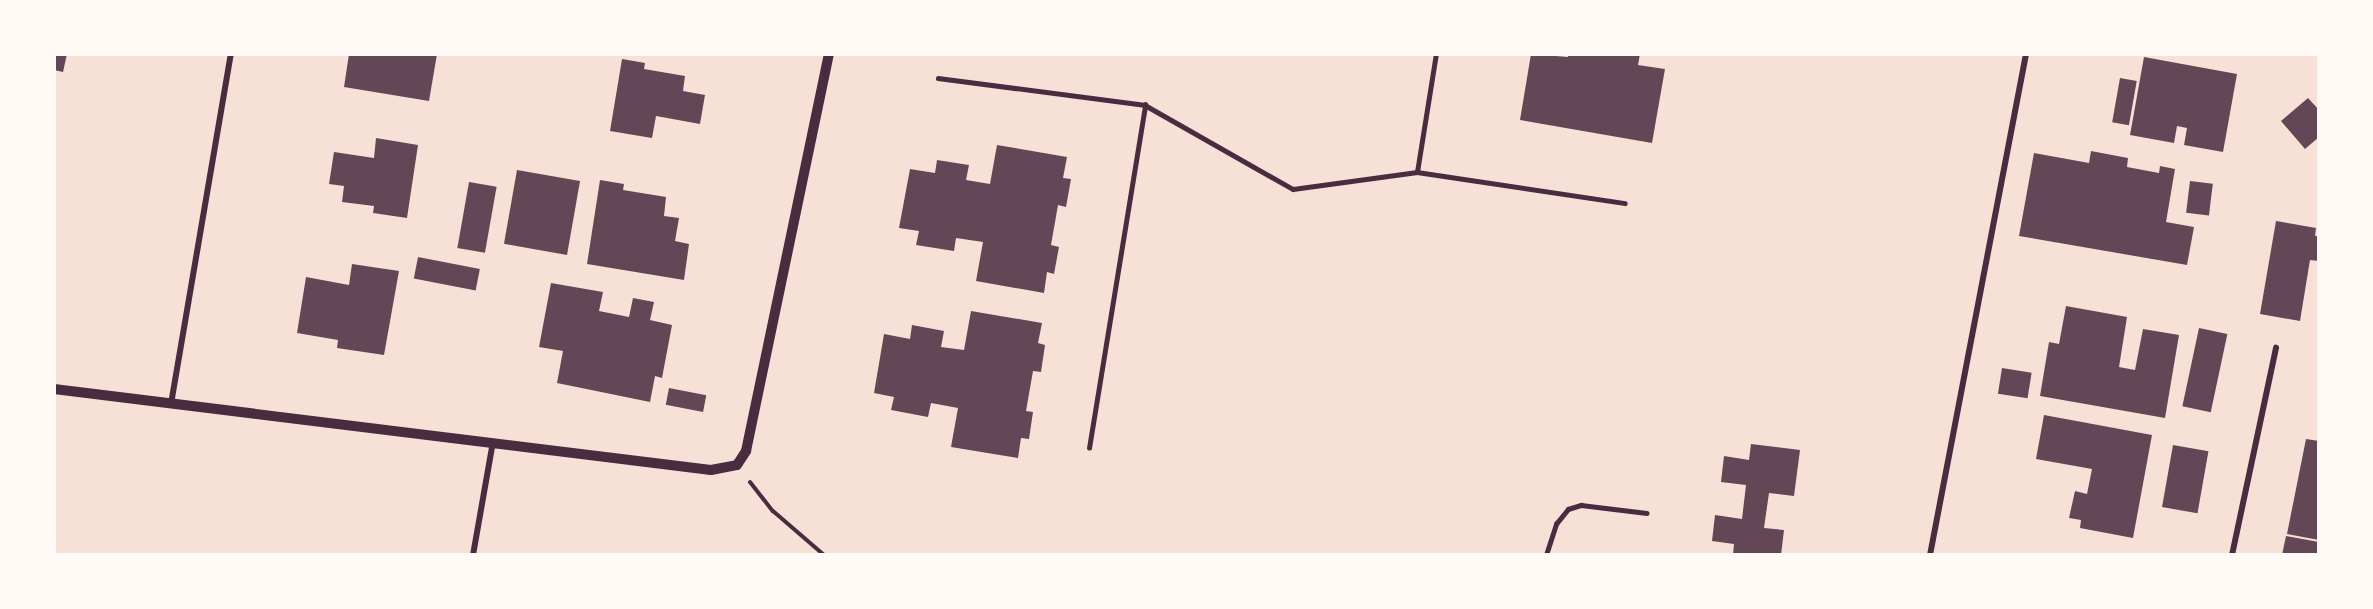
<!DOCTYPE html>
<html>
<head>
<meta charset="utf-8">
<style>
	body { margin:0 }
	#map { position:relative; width:2373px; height:609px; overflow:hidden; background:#f7e1d7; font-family:Barlow,sans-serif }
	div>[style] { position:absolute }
	.building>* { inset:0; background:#644757; transform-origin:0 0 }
	.path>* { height:4px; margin:-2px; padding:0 2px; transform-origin:2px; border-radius:2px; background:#4a2c40 }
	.service>* { height:4.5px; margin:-2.25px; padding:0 2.25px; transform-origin:2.25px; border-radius:2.25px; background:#4a2c40 }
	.minor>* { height:6px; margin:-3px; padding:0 3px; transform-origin:3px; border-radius:3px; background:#4a2c40 }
	.tertiary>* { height:10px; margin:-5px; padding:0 5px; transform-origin:5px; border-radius:5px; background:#4a2c40 }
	span { translate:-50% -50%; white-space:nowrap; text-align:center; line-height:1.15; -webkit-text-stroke:6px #fffaf5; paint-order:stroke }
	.frame { position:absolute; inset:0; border:56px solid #fffaf5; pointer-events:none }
</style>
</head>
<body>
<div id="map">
	<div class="building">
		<i style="clip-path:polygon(54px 54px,67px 54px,63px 72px,54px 70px)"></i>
		<i style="clip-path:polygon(349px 54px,437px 54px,429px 101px,344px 87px)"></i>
		<i style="clip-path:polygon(1531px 54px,1568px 57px,1568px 54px,1640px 54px,1638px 65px,1665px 69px,1652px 143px,1520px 120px)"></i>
		<i style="clip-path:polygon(2144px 57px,2237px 74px,2223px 152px,2184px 145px,2187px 128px,2177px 126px,2174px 143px,2130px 135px)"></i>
		<i style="clip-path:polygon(622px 59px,645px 63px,644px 69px,685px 76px,683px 91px,705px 95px,700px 124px,656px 116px,652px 138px,610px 131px)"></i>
		<i style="left:2120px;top:78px;width:17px;height:45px;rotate:10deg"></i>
		<i style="clip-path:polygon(2308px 98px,2319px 110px,2319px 137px,2305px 149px,2281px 121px)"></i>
		<i style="clip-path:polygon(376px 138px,418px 145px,407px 218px,373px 213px,374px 206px,342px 202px,344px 186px,329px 184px,334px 152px,374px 158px)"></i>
		<i style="clip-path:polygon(997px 145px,1067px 157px,1063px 178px,1071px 179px,1066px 207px,1058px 205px,1051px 245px,1059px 247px,1054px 274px,1047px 272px,1044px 293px,976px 281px,983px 242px,956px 238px,954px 251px,916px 245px,919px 231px,899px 228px,910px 169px,935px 173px,937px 160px,969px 165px,966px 180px,990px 184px)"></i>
		<i style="clip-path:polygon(2091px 151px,2128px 158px,2127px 167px,2159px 173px,2160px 166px,2175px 169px,2166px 222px,2194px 227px,2187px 265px,2019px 236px,2034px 153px,2089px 163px)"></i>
		<i style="left:517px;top:170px;width:64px;height:75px;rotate:10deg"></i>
		<i style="clip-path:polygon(600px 180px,624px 184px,623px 190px,666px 197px,664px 216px,679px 218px,675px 241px,689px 244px,684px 280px,587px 264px)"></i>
		<i style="left:2190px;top:181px;width:23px;height:32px;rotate:7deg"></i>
		<i style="left:469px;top:182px;width:28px;height:67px;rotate:10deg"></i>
		<i style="clip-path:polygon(2276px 221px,2316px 228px,2315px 236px,2319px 236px,2319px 261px,2310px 260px,2300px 321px,2260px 314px)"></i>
		<i style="left:418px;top:257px;width:63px;height:22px;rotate:11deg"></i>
		<i style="clip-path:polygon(352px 264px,399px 271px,384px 355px,337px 348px,338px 340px,297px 333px,306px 277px,349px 285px)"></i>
		<i style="clip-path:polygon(551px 283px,603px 292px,599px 311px,629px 317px,633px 298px,654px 302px,650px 320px,672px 325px,662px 378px,655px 376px,650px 402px,557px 383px,563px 351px,539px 347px)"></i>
		<i style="clip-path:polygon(2066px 306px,2127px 317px,2119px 367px,2135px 370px,2143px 329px,2179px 335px,2165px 418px,2040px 396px,2049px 342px,2059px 344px)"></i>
		<i style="clip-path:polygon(971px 311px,1042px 323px,1038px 343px,1045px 345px,1041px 372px,1033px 371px,1026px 411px,1033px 412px,1029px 439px,1021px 438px,1018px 458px,951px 447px,958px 408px,931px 403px,928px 417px,891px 410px,894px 397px,874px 393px,884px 334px,910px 339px,912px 325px,944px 331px,941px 347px,964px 350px)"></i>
		<i style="left:2199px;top:328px;width:29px;height:80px;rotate:12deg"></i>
		<i style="left:2002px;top:368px;width:30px;height:26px;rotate:9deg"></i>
		<i style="left:669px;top:388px;width:38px;height:17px;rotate:11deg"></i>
		<i style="clip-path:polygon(2044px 415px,2152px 435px,2133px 538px,2080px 528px,2081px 520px,2069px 518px,2075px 491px,2087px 494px,2092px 469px,2036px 459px)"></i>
		<i style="clip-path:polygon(2306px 439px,2319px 441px,2319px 540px,2287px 534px)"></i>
		<i style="clip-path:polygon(1751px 444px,1800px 450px,1794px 496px,1769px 493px,1764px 528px,1784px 530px,1781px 555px,1733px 555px,1734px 544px,1712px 541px,1715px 515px,1742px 519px,1746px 485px,1721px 482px,1724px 456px,1749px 460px)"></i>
		<i style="left:2173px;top:445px;width:36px;height:63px;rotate:10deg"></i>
		<i style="clip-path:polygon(2286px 536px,2319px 542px,2319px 555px,2282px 555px)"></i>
	</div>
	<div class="path">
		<i style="left:750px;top:482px;width:37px;rotate:52deg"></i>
		<i style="left:773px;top:511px;width:67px;rotate:40.8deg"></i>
	</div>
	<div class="service">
		<i style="left:938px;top:78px;width:209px;rotate:7.4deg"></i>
		<i style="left:1145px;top:105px;width:170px;rotate:29.6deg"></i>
		<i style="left:1293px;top:189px;width:125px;rotate:-7.8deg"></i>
		<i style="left:1417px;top:172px;width:210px;rotate:8.5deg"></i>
		<i style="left:1417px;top:172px;width:120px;rotate:-80.9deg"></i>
		<i style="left:1089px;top:448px;width:348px;rotate:-80.7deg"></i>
		<i style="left:1546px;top:555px;width:33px;rotate:-72deg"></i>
		<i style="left:1556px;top:524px;width:19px;rotate:-51deg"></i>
		<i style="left:1568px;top:509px;width:14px;rotate:-17deg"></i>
		<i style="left:1581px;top:505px;width:66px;rotate:6.9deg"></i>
	</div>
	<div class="minor">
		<i style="left:171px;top:404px;width:355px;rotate:-80.3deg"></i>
		<i style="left:473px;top:555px;width:115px;rotate:-80deg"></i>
		<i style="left:1930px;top:555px;width:510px;rotate:-79.15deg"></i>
		<i style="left:2232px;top:555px;width:212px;rotate:-78deg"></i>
	</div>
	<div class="tertiary">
		<i style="left:54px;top:389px;width:662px;rotate:7.03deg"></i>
		<i style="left:711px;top:470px;width:26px;rotate:-11deg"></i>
		<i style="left:737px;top:465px;width:17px;rotate:-57deg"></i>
		<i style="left:746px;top:451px;width:406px;rotate:-78.2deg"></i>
	</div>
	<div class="frame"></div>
</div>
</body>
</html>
